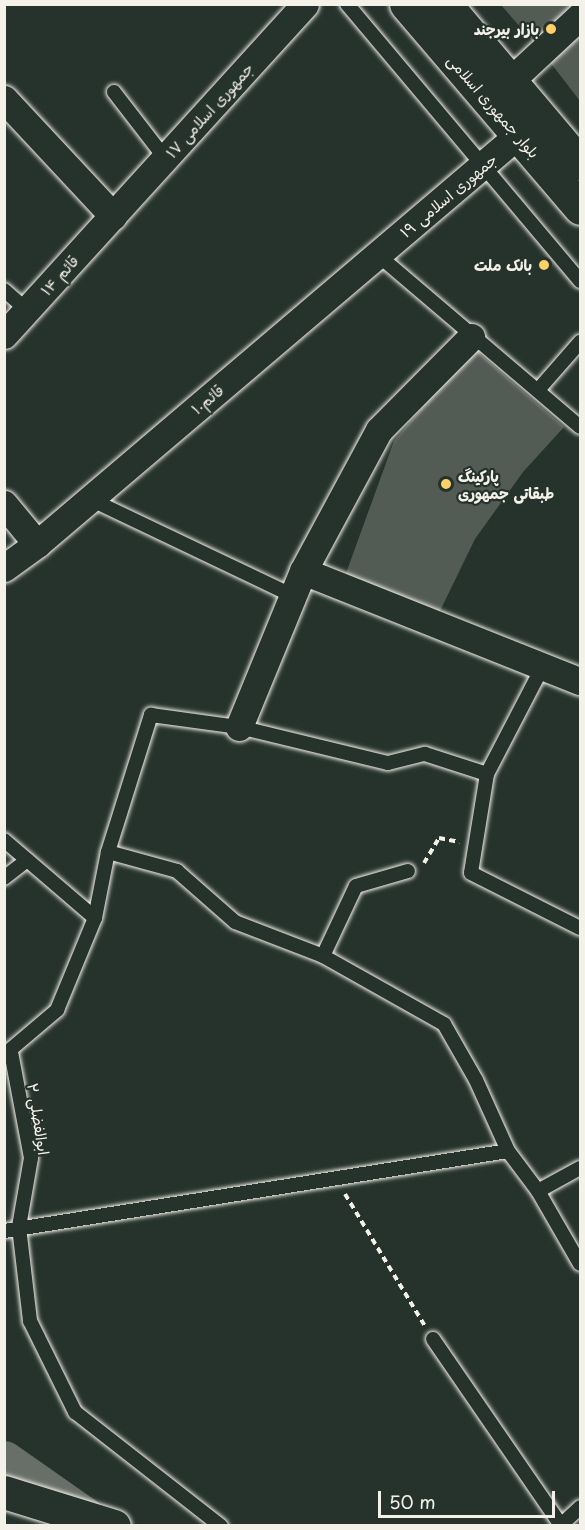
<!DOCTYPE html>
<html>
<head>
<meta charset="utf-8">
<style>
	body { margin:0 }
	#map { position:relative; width:585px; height:1530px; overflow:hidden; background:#26332d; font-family:"Playpen Sans","Playpen Sans Arabic",sans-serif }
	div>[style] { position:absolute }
	.stream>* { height:7px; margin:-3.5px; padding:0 3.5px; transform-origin:3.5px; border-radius:3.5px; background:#676f68 }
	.river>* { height:42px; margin:-21px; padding:0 21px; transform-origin:21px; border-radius:21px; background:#676f68 }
	.building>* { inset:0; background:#525c55 }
	.path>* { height:4px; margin-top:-2px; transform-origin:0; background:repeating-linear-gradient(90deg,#f4f1e8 0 6px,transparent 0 10.5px) }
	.roads { filter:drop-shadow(0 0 2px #f4f1e8) drop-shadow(0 0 2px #f4f1e8) }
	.service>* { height:14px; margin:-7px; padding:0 7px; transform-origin:7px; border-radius:7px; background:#26332d }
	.minor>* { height:27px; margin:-13.5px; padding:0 13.5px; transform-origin:13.5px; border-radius:13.5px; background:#26332d }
	.secondary>* { height:33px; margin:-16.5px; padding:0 16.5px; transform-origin:16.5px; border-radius:16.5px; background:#26332d }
	.dots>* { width:16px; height:16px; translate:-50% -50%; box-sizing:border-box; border:3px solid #26332d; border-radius:50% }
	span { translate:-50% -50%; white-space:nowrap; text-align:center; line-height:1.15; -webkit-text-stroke:4.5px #26332d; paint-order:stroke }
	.poi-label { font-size:15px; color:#f4f1e8; font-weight:700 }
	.right { translate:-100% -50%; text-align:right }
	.left { translate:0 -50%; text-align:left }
	.street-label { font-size:15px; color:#f4f1e8 }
	.frame { position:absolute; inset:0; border:6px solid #f4f1e8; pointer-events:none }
	.scale { position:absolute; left:378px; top:1491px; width:177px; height:27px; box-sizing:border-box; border:3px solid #f4f1e8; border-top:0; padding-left:8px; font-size:18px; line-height:21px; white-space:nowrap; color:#f4f1e8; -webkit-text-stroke:4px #26332d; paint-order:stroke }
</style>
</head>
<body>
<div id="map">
	<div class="stream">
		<i style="left:4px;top:1464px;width:4px"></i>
	</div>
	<div class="river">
		<i style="left:4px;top:1462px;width:98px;rotate:35deg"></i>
	</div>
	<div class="building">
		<i style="clip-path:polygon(501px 5px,580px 5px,580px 101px,543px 53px)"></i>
		<i style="clip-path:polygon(473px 348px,564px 427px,523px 472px,475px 539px,437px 617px,345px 576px,394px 441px)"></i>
	</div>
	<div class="path">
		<i style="left:424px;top:863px;width:29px;rotate:-59deg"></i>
		<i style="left:439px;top:838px;width:21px;rotate:11deg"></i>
		<i style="left:345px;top:1194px;width:154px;rotate:58.8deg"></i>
	</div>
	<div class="roads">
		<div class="service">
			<i style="left:347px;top:4px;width:362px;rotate:49.9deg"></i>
			<i style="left:114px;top:92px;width:83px;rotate:52.3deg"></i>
			<i style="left:378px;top:255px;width:265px;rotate:40.4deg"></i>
			<i style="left:4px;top:290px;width:30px;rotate:41deg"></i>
			<i style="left:538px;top:390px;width:64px;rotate:-48.8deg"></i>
			<i style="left:90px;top:499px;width:225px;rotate:25.5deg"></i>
			<i style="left:543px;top:666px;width:122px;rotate:117.4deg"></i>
			<i style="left:487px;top:774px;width:100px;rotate:99.2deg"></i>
			<i style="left:471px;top:873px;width:122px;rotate:26.8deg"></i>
			<i style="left:4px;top:840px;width:120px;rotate:40.6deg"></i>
			<i style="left:108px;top:852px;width:72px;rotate:15.4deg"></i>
			<i style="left:177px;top:871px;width:77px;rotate:41.3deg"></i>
			<i style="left:235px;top:922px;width:94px;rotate:21.1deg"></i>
			<i style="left:323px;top:956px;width:139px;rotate:29.3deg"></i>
			<i style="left:444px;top:1024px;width:64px;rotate:60.3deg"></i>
			<i style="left:476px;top:1080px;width:78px;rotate:65.7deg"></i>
			<i style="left:508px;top:1151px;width:50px;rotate:53.1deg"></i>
			<i style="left:538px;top:1191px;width:84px;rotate:60.1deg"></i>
			<i style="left:4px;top:878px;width:29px;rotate:-38deg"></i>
			<i style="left:323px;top:956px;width:77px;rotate:-64.8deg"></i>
			<i style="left:356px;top:886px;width:54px;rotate:-16.1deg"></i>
			<i style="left:11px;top:1052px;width:108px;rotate:79.3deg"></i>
			<i style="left:31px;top:1158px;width:70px;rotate:99.9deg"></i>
			<i style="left:19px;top:1227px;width:95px;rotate:83.3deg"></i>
			<i style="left:30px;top:1321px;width:102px;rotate:63.7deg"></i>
			<i style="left:75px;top:1412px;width:185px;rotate:38deg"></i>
			<i style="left:4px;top:1055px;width:70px;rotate:-40.3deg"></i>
			<i style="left:57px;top:1010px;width:100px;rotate:-67.6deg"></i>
			<i style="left:95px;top:918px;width:67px;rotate:-78.9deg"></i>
			<i style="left:108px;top:852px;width:144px;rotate:-72.6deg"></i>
			<i style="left:151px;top:715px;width:89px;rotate:7.8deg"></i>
			<i style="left:239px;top:727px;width:153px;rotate:13.6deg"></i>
			<i style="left:388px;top:763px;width:38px;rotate:-14deg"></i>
			<i style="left:425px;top:754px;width:65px;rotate:17.9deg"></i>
			<i style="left:538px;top:1191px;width:48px;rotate:-28.7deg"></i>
			<i style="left:4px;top:1231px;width:510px;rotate:-9.02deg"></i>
			<i style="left:433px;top:1339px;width:226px;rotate:55.5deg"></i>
			<i style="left:561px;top:1525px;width:26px;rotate:-43deg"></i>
		</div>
		<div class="minor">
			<i style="left:510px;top:81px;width:96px;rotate:-42.9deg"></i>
			<i style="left:4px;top:99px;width:160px;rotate:47deg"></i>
			<i style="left:4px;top:335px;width:447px;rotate:-47.7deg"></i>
			<i style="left:4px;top:504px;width:52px;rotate:50.5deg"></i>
			<i style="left:37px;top:544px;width:41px;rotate:144deg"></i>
			<i style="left:37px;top:544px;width:631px;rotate:-40.37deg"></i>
			<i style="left:303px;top:571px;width:160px;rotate:-61.7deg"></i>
			<i style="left:379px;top:430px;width:131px;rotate:-45.3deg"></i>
			<i style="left:239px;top:727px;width:169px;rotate:-67.7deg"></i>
			<i style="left:303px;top:571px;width:298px;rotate:21.7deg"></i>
		</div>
		<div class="secondary">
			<i style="left:406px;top:4px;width:268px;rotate:49.5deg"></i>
			<i style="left:445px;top:4px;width:209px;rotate:49.8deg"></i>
			<i style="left:4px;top:1492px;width:115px;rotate:17.2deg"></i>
		</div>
	</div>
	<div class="dots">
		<i style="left:551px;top:29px;background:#ffd166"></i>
		<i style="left:544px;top:265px;background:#ffd166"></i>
		<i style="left:446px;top:484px;background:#ffd166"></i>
	</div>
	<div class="poi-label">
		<span class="right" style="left:539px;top:29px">بازار بیرجند</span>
		<span class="right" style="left:532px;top:265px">بانک ملت</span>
		<span class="left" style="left:458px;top:484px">پارکینگ<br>طبقاتی جمهوری</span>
	</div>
	<div class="street-label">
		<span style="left:494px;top:106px;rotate:49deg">بلوار جمهوری اسلامی</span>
		<span style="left:209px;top:110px;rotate:-48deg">جمهوری اسلامی ۱۷</span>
		<span style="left:448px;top:195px;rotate:-40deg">جمهوری اسلامی ۱۹</span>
		<span style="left:59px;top:275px;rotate:-48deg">قائم ۱۴</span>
		<span style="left:207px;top:399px;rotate:-40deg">قائم۱۰</span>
		<span style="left:39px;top:1119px;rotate:81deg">ابوالفضلی ۲</span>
	</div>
	<div class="frame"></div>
	<div class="scale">50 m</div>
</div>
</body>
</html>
